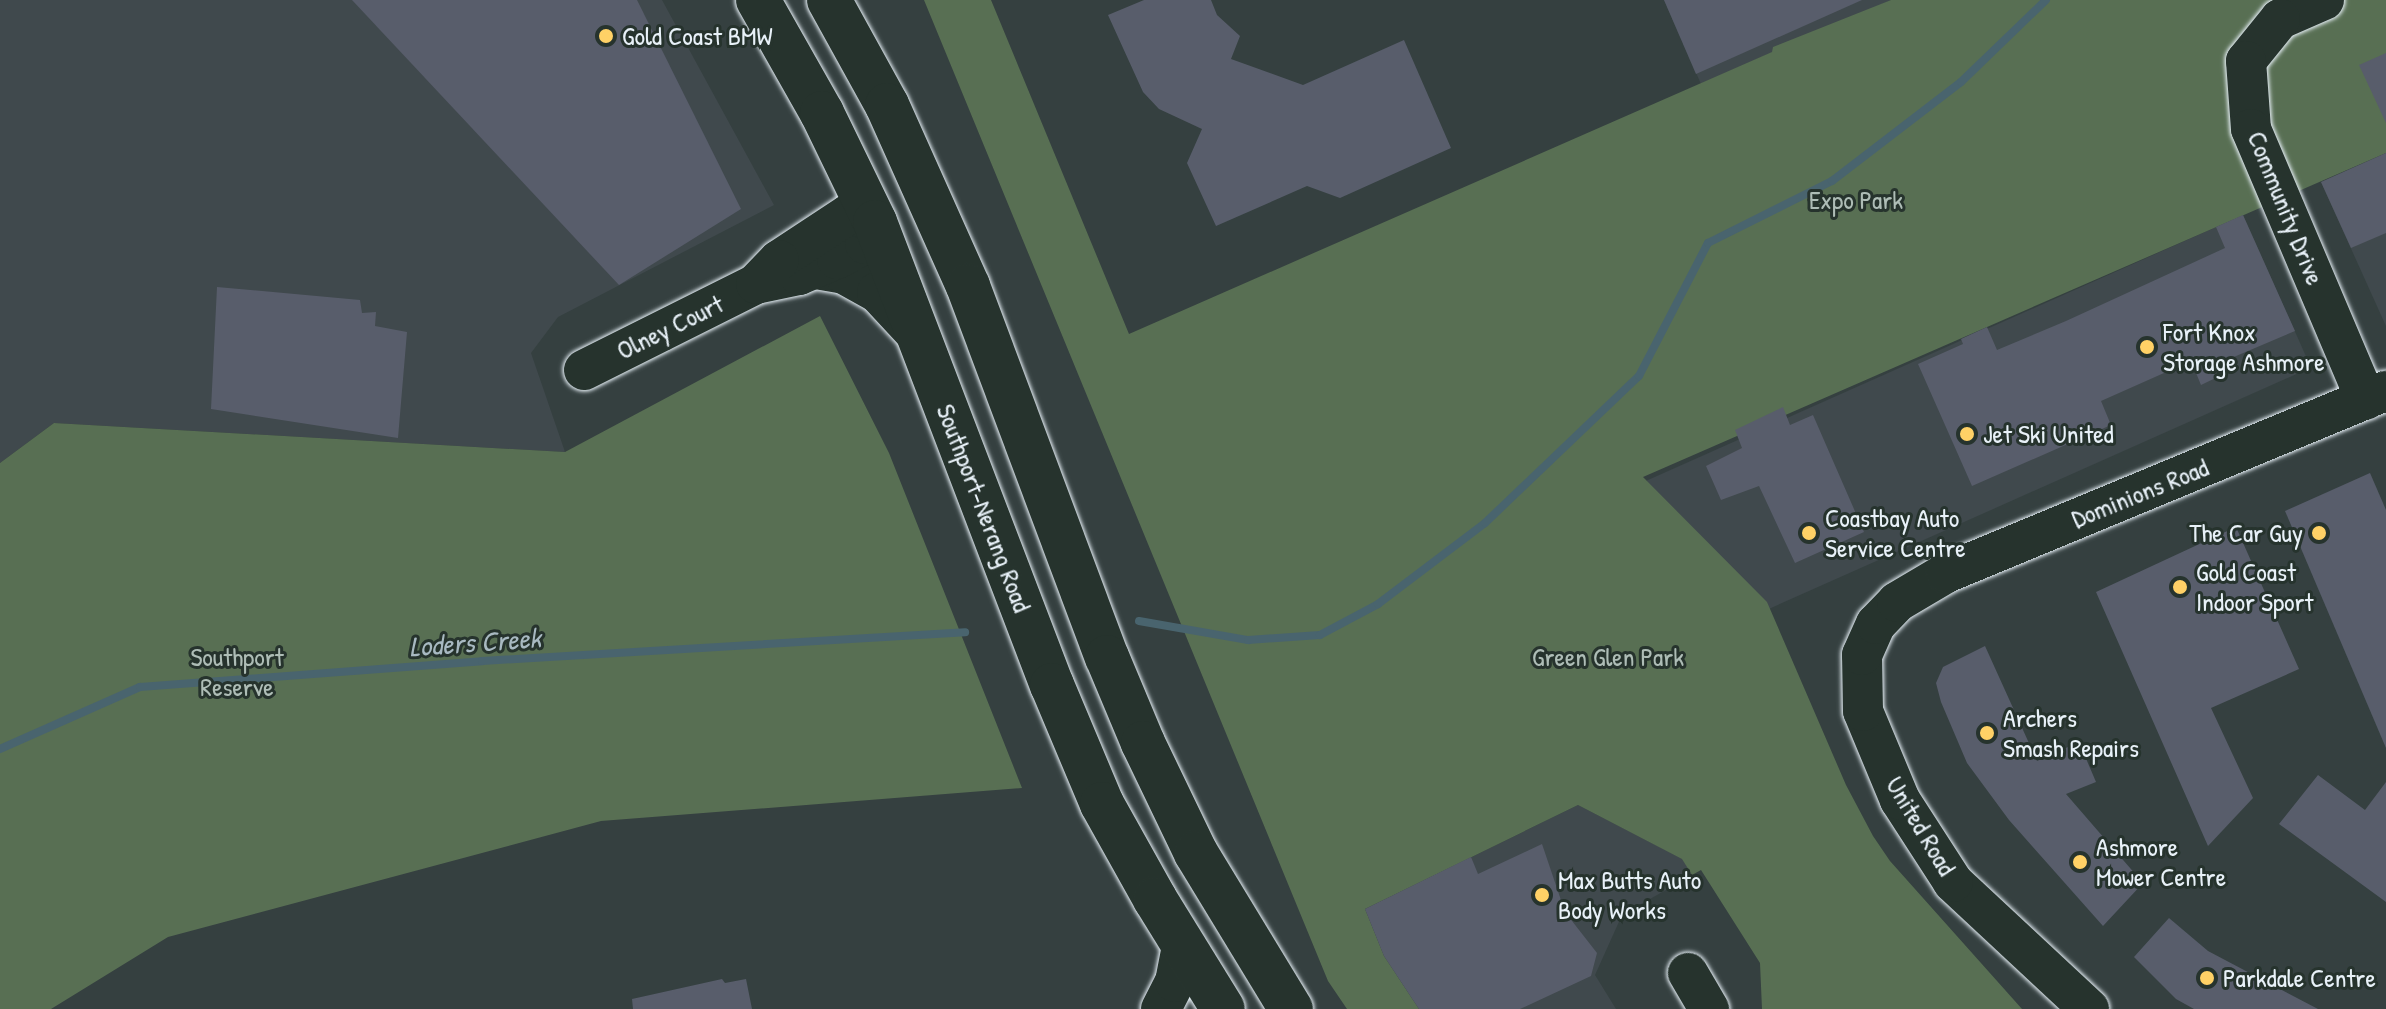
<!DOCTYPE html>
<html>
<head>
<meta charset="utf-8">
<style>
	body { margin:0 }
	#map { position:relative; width:2386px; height:1009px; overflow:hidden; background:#354040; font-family:"Patrick Hand",sans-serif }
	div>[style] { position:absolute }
	.built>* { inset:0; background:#40494d; transform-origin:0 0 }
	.green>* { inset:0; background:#586f53 }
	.stream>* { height:8px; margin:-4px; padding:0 4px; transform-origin:4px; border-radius:4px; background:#49646e }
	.building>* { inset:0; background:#585d6b }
	.roads { filter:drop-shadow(0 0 2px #e8f1f8) drop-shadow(0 0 2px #e8f1f8) }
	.minor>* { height:40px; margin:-20px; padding:0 20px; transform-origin:20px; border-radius:20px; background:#26332d }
	.major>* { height:44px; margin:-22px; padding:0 22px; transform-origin:22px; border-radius:22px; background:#26332d }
	.dots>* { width:22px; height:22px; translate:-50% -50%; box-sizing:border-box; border:4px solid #26332d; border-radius:50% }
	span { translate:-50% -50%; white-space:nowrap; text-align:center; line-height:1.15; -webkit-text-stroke:6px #26332d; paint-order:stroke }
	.poi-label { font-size:26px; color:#e8f1f8 }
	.left { translate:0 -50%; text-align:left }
	.right { translate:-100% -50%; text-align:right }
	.park-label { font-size:26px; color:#aebdb6 }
	.street-label { font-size:26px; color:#e8f1f8 }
	.water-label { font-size:28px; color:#a8b9c1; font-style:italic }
</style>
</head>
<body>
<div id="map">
	<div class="built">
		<i style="clip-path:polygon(0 0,662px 0,774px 205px,558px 317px,531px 353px,565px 452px,54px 423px,0 463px)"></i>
		<i style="clip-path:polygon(1664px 0,1891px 0,1701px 84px)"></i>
		<i style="clip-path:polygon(2386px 153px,2386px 326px,2321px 182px)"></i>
		<i style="left:2243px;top:215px;width:167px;height:655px;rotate:66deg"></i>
		<i style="clip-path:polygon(1578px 805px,1683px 859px,1692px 875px,1622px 915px,1595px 975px,1616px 1009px,1419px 1009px,1384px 956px,1365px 909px)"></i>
	</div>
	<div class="green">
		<i style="clip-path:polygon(924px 0,991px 0,1129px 334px,1772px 52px,1773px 47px,1891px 0,2386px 0,2386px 153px,1643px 477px,1767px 602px,1846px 785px,1873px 836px,1890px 861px,2022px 1009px,1762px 1009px,1760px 963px,1701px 870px,1692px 875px,1682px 859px,1578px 805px,1365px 909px,1384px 956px,1419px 1009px,1347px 1009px,1328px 981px)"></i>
		<i style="clip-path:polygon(820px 316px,889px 453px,1022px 788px,601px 821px,168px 937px,51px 1009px,0 1009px,0 463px,54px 423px,565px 452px)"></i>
	</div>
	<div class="stream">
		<i style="left:1139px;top:621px;width:111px;rotate:9.9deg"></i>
		<i style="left:1248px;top:640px;width:72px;rotate:-4deg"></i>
		<i style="left:1320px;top:635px;width:66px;rotate:-28.1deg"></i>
		<i style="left:1378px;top:604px;width:134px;rotate:-37.1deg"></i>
		<i style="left:1485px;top:523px;width:213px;rotate:-43.7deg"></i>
		<i style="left:1639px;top:376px;width:150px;rotate:-62.6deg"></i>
		<i style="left:1708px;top:243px;width:139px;rotate:-26.6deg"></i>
		<i style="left:1832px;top:181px;width:163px;rotate:-37.5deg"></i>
		<i style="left:1961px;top:82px;width:118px;rotate:-44deg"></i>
		<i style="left:0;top:749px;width:153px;rotate:-23.9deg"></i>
		<i style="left:140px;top:687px;width:343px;rotate:-4.3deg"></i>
		<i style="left:482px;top:661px;width:484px;rotate:-3.4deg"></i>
	</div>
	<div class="building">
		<i style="clip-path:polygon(352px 0,637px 0,741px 209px,619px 285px)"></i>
		<i style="clip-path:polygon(1144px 0,1211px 0,1217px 15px,1240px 36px,1231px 59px,1303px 85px,1404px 40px,1451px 148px,1340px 198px,1307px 186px,1216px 226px,1187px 163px,1202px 129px,1159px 109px,1143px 92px,1108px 15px)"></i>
		<i style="clip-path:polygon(1664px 0,1862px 0,1696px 74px)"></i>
		<i style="clip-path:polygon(2386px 53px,2386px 123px,2359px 65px)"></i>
		<i style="clip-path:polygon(2386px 153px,2386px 233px,2351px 248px,2321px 182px)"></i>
		<i style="clip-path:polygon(2243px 215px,2295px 331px,2222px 362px,2226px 373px,2201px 385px,2191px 361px,2101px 401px,2111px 425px,1972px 486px,1918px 364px,1963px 344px,1961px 339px,1987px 327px,1997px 350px,2066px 321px,2225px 248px,2216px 227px)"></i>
		<i style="clip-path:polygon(217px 287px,360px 300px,362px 313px,376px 312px,375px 326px,407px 332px,398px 438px,211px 409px)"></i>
		<i style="clip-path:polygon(1783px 407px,1790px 425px,1813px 415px,1864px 532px,1795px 563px,1759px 486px,1721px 500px,1706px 466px,1742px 448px,1735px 430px)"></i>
		<i style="clip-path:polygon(2370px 473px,2386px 510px,2386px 748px,2285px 511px)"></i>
		<i style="clip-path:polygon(2236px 527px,2299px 669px,2211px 708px,2253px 798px,2208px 846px,2096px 592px)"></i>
		<i style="clip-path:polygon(1985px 646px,2037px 761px,2079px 742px,2096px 782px,2066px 794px,2143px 883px,2103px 926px,2009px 820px,1967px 763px,1941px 702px,1936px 683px,1943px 667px)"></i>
		<i style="clip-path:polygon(2318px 775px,2365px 810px,2386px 782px,2386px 902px,2279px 824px)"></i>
		<i style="clip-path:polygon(1542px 844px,1565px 912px,1597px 953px,1591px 976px,1520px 1009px,1419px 1009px,1384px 956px,1365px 909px,1471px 857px,1478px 874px)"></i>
		<i style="clip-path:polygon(2169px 918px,2208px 951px,2318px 1009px,2194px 1009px,2176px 999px,2134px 957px)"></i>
		<i style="clip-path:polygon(722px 979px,725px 983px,746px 979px,752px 1009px,633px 1009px,632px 999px)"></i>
	</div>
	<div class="roads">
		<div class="minor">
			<i style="left:2324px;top:0;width:48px;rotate:156.6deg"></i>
			<i style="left:2280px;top:19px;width:54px;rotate:129deg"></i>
			<i style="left:2246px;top:61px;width:68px;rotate:85.8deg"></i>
			<i style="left:2251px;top:129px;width:294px;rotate:67deg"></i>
			<i style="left:816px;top:269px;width:28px;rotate:10deg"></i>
			<i style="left:844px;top:274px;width:38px;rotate:29deg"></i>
			<i style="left:877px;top:292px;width:57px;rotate:47.1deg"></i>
			<i style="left:584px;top:370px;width:192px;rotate:-26.6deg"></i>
			<i style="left:756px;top:284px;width:44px;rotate:-11.8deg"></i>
			<i style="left:799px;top:275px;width:41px;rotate:-22.8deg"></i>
			<i style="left:837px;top:259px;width:32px;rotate:-28deg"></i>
			<i style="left:865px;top:244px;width:24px;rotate:-66deg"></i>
			<i style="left:875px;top:222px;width:27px;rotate:-163deg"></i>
			<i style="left:849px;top:214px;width:84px;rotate:146.7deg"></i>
			<i style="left:779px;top:260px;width:33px;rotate:134deg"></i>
			<i style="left:1688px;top:973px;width:42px;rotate:59.7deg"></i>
			<i style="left:1161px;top:1009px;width:30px;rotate:-63deg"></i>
			<i style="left:1175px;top:982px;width:38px;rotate:-79deg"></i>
			<i style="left:2089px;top:1009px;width:186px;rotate:-137deg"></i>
			<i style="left:1953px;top:882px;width:98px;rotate:-122.9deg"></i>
			<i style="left:1900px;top:800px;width:96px;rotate:-112.6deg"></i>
			<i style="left:1863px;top:711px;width:56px;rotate:-91deg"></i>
			<i style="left:1862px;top:655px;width:34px;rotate:-66deg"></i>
			<i style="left:1876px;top:624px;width:30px;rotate:-46deg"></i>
			<i style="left:1897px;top:602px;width:57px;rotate:-30.6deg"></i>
			<i style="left:1946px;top:573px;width:476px;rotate:-22.5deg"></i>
		</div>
		<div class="major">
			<i style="left:758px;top:0;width:130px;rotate:60.5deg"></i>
			<i style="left:822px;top:113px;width:121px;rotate:64.1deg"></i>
			<i style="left:875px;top:222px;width:496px;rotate:69.1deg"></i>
			<i style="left:1052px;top:685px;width:129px;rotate:67.2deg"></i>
			<i style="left:1102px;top:804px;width:109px;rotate:60.8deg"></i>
			<i style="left:1155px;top:899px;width:129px;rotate:58.3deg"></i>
			<i style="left:829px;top:0;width:120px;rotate:61.1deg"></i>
			<i style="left:887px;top:105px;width:198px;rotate:65.9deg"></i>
			<i style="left:968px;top:286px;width:396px;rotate:69.5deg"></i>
			<i style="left:1107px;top:657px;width:93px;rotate:67.3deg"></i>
			<i style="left:1143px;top:743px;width:122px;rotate:64.3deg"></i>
			<i style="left:1196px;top:853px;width:183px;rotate:58.7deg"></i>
		</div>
	</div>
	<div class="dots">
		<i style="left:606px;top:36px;background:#ffd166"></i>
		<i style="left:2147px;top:347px;background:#ffd166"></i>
		<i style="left:1967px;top:434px;background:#ffd166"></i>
		<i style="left:1809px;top:533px;background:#ffd166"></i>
		<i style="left:2319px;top:533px;background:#ffd166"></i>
		<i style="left:2180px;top:587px;background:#ffd166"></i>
		<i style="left:1987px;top:733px;background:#ffd166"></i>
		<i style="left:2080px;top:862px;background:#ffd166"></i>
		<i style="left:1542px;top:895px;background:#ffd166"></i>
		<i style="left:2207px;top:978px;background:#ffd166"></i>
	</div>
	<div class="poi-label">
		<span class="left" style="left:622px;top:36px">Gold Coast BMW</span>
		<span class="left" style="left:2163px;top:347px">Fort Knox<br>Storage Ashmore</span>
		<span class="left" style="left:1983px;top:434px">Jet Ski United</span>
		<span class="left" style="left:1825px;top:533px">Coastbay Auto<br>Service Centre</span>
		<span class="right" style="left:2303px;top:533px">The Car Guy</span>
		<span class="left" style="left:2196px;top:587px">Gold Coast<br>Indoor Sport</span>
		<span class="left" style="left:2003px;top:733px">Archers<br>Smash Repairs</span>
		<span class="left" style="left:2096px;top:862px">Ashmore<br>Mower Centre</span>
		<span class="left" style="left:1558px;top:895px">Max Butts Auto<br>Body Works</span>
		<span class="left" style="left:2223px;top:978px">Parkdale Centre</span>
	</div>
	<div class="park-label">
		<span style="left:1856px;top:200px">Expo Park</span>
		<span style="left:237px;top:672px">Southport<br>Reserve</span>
		<span style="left:1608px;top:657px">Green Glen Park</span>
	</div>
	<div class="street-label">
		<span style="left:2286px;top:208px;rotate:68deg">Community Drive</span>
		<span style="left:670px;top:327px;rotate:-26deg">Olney Court</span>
		<span style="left:2140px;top:493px;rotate:-22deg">Dominions Road</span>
		<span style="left:984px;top:508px;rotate:69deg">Southport-Nerang Road</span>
		<span style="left:1921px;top:826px;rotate:59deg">United Road</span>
	</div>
	<div class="water-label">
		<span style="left:475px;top:642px;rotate:-4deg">Loders Creek</span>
	</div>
</div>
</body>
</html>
